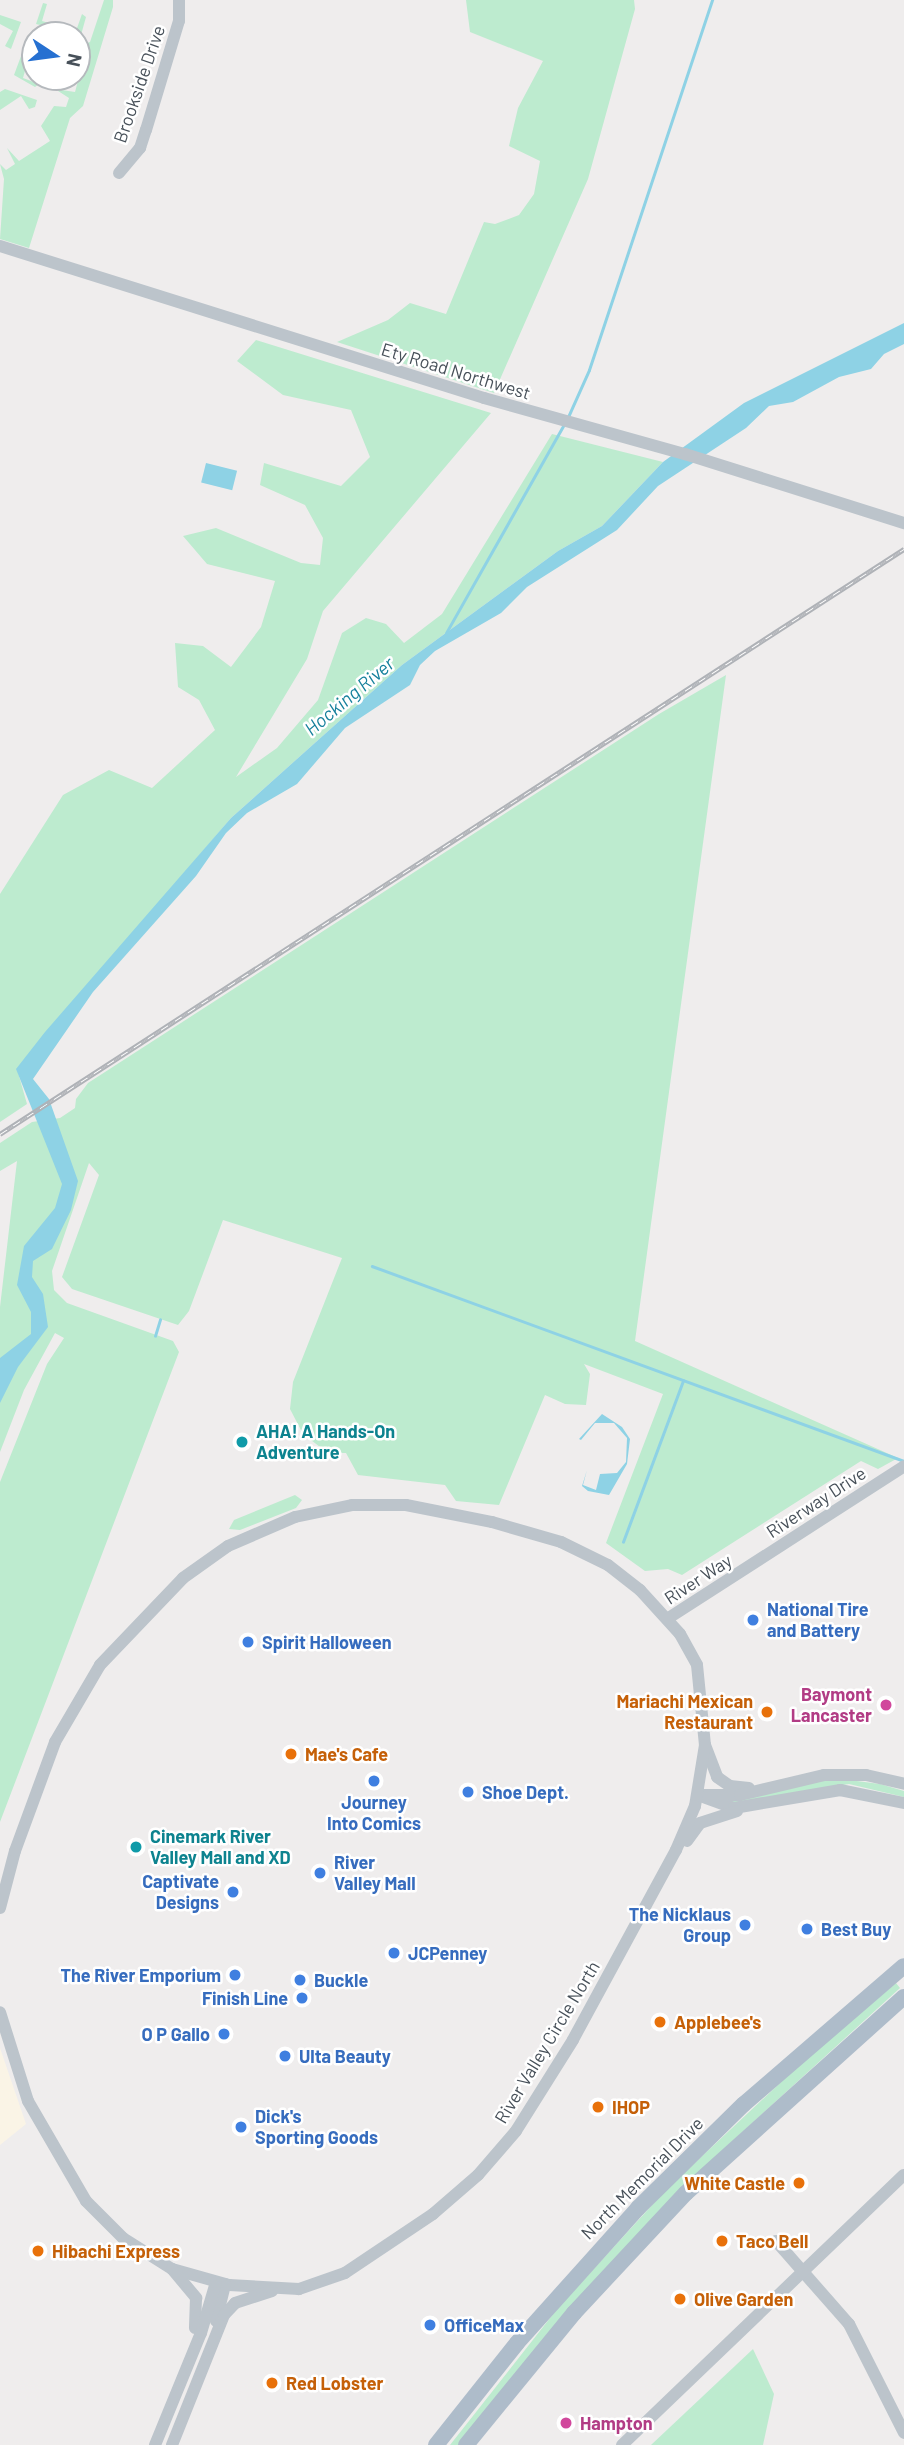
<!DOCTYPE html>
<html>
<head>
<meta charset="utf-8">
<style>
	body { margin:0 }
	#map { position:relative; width:904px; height:2445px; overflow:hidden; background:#efeded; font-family:Barlow,sans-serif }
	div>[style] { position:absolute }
	.commercial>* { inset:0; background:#faf4e6 }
	.green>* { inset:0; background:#bdebcf }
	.water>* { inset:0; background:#8ed2e5; transform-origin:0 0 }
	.stream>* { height:2.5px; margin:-1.25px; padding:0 1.25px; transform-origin:1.25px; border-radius:1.25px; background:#8ed2e5 }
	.minor>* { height:12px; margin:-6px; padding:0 6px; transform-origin:6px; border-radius:6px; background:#bcc4cb }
	.major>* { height:16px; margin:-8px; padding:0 8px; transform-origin:8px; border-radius:8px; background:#aebcca }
	.rail>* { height:5px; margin-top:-2.5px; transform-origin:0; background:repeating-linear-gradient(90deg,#fff 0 8px,#afb2b7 0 16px); box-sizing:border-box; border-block:2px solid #afb2b7 }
	.dots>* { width:19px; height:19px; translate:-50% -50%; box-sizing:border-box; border:4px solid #fff; border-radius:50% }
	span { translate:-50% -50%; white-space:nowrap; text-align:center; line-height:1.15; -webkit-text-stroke:5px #fff; paint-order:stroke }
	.street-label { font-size:18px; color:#475059 }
	.culture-label { font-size:18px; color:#0d838f; font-weight:700 }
	.left { translate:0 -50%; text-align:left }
	.shop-label { font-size:18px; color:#366cbe; font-weight:700 }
	.right { translate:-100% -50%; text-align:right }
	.hotel-label { font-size:18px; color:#b23c85; font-weight:700 }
	.food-label { font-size:18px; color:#c56008; font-weight:700 }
	.water-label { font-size:19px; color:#16809c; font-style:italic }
	.north { position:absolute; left:21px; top:21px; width:70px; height:70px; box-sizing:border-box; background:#fff; border:2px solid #b5b9bd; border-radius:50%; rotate:103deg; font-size:19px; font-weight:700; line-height:28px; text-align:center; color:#475059 }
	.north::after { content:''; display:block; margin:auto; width:24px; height:32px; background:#2670d1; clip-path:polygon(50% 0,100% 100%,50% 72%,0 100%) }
</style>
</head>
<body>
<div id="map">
	<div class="commercial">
		<i style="clip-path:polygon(0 2048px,26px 2124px,0 2145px)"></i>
	</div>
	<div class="green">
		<i style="clip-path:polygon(104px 0,113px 0,113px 7px,83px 106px,70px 118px,29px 248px,0 239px,4px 179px,0 164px,6px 170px,15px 164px,7px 148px,19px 161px,50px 141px,41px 126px,54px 106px,66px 107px,69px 98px,55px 89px,75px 92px,85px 55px,77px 52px,77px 47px,90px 42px)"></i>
		<i style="clip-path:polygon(466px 0,634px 0,635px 9px,588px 179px,494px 393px,337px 342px,388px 320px,410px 303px,446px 314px,484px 222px,495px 224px,519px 215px,534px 194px,540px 161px,509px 146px,518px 108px,543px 61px,470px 32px)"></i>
		<i style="clip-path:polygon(43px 3px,47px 4px,42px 21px,76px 31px,82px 14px,86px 17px,81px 35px,36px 24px)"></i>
		<i style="clip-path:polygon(0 15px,21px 22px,11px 49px,5px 46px,13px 31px,0 24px)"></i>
		<i style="clip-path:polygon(35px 35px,23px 78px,39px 84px,35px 87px,14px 75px,27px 40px)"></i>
		<i style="clip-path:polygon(5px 89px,37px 100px,35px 107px,29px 109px,21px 96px,0 110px,0 92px)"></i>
		<i style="clip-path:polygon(256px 340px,491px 413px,323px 611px,307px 659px,236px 777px,277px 748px,318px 700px,342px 633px,366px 618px,386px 624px,404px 643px,442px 614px,552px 434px,663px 462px,602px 526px,558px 551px,402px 665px,231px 818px,17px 1069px,27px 1104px,0 1122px,0 894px,63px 795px,109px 770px,152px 788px,215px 730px,199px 700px,178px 687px,175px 643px,203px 646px,231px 667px,261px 627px,275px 581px,207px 564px,183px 536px,216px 528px,301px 563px,320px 565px,323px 538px,305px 505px,260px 485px,264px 463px,341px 486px,370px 457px,351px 410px,283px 395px,237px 361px)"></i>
		<i style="clip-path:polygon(726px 675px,635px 1341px,898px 1458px,878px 1469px,861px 1461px,682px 1575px,668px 1569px,645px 1571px,606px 1543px,663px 1394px,584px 1364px,590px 1374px,586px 1405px,565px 1404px,545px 1395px,499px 1505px,456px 1501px,445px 1485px,358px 1475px,346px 1453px,328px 1453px,303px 1434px,290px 1409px,293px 1382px,342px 1258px,223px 1220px,189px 1311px,178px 1325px,72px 1289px,62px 1277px,99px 1175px,89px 1163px,52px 1271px,54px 1290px,67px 1303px,173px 1341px,179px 1352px,0 1822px,0 1482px,47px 1364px,64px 1338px,55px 1333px,24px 1390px,0 1452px,0 1307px,17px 1161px,0 1171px,0 1143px,32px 1122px,60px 1118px,75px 1108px,76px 1099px,88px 1083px,659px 714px)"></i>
		<i style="clip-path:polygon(295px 1495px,302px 1500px,296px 1508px,240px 1530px,229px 1529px,234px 1520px)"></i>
		<i style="clip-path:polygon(849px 1780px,880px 1784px,904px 1791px,904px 1797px,849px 1784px,731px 1804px,732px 1799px,819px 1781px)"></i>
		<i style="clip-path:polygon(896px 1983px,900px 1988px,716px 2156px,459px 2445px,450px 2445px,558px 2308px,665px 2191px,796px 2068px)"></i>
		<i style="clip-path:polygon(753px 2349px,774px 2394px,763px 2445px,651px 2445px)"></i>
	</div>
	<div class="water">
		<i style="clip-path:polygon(904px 323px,904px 344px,884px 354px,871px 369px,839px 377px,793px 402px,769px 406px,746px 428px,658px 486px,617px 530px,527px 587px,501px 613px,435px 651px,420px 665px,410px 685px,345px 728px,297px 784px,247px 813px,226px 833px,196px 876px,93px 992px,33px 1079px,49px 1099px,78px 1181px,71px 1210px,52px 1249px,33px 1261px,32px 1277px,43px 1294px,48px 1327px,18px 1367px,0 1403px,0 1358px,31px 1334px,31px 1312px,17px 1285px,24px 1246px,55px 1208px,62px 1184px,16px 1069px,45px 1032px,231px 818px,402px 665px,558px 551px,602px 526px,663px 462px,744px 403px)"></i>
		<i style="left:206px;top:463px;width:32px;height:20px;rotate:14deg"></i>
		<i style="clip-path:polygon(602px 1414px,622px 1427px,630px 1439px,627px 1464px,609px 1495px,588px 1491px,582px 1486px,587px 1470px,583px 1485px,596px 1490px,600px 1474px,617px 1473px,626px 1462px,627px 1438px,614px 1423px,595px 1423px,581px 1440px,579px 1439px)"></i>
	</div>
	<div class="stream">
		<i style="left:568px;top:417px;width:51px;rotate:-65.9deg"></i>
		<i style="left:589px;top:370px;width:390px;rotate:-71.6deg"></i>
		<i style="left:446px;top:633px;width:238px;rotate:-60.5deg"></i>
		<i style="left:372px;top:1266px;width:567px;rotate:20.13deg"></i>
		<i style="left:155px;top:1336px;width:17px;rotate:-73deg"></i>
		<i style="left:623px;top:1542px;width:172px;rotate:-69.6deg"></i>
	</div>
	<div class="minor">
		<i style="left:119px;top:173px;width:33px;rotate:-50deg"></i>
		<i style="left:140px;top:148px;width:19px;rotate:-72deg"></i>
		<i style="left:146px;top:130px;width:114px;rotate:-73.2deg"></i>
		<i style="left:179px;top:21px;width:21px;rotate:-90deg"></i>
		<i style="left:0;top:246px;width:507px;rotate:17.43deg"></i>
		<i style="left:484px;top:398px;width:209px;rotate:15.6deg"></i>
		<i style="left:685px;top:454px;width:230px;rotate:17.5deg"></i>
		<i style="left:667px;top:1619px;width:282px;rotate:-32.8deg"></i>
		<i style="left:705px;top:1745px;width:34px;rotate:69deg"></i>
		<i style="left:717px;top:1777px;width:16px;rotate:35deg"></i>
		<i style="left:730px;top:1786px;width:19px;rotate:6deg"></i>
		<i style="left:698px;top:1795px;width:38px;rotate:20deg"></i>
		<i style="left:734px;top:1808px;width:108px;rotate:-9.6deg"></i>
		<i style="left:840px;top:1790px;width:65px;rotate:11.5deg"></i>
		<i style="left:698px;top:1795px;width:42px"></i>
		<i style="left:740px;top:1795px;width:86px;rotate:-13.4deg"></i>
		<i style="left:824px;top:1775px;width:42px"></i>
		<i style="left:866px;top:1775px;width:39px;rotate:13deg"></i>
		<i style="left:687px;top:1841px;width:22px;rotate:-54deg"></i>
		<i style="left:700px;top:1823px;width:39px;rotate:-18deg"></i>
		<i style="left:0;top:1908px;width:59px;rotate:-75.3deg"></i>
		<i style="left:15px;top:1851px;width:116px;rotate:-69.8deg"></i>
		<i style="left:55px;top:1742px;width:89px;rotate:-59.7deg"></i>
		<i style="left:100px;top:1665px;width:120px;rotate:-46.3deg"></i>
		<i style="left:183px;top:1578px;width:55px;rotate:-35.4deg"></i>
		<i style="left:228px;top:1546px;width:73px;rotate:-23.4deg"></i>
		<i style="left:295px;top:1517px;width:58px;rotate:-11.9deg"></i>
		<i style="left:352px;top:1505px;width:54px"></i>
		<i style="left:406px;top:1505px;width:88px;rotate:11.2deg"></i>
		<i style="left:492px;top:1522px;width:72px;rotate:16.2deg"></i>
		<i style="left:561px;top:1542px;width:52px;rotate:26.1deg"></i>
		<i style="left:608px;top:1565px;width:41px;rotate:38deg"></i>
		<i style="left:640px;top:1590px;width:59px;rotate:47.7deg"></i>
		<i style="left:680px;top:1634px;width:35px;rotate:61deg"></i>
		<i style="left:697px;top:1665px;width:80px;rotate:84.3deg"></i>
		<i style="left:705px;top:1745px;width:62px;rotate:99.3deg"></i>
		<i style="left:695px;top:1806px;width:48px;rotate:113.4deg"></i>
		<i style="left:676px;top:1850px;width:216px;rotate:118.5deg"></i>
		<i style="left:573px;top:2040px;width:107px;rotate:122.1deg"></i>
		<i style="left:516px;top:2131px;width:58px;rotate:130.8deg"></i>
		<i style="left:478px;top:2175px;width:60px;rotate:139.1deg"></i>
		<i style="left:433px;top:2214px;width:106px;rotate:146.2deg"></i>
		<i style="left:345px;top:2273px;width:49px;rotate:160.8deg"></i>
		<i style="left:299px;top:2289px;width:70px;rotate:-176.7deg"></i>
		<i style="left:229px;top:2285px;width:59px;rotate:-164.3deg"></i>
		<i style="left:172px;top:2269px;width:58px;rotate:-147.7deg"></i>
		<i style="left:123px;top:2238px;width:52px;rotate:-135deg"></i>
		<i style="left:86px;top:2201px;width:116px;rotate:-120.1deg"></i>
		<i style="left:28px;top:2101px;width:93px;rotate:-107.5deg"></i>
		<i style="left:776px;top:2241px;width:111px;rotate:48.7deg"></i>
		<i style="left:849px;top:2324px;width:122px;rotate:63.2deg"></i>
		<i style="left:172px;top:2269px;width:38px;rotate:50deg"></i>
		<i style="left:196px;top:2298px;width:30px;rotate:92deg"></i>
		<i style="left:216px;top:2321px;width:38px;rotate:-76deg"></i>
		<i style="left:155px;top:2445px;width:121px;rotate:-67.7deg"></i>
		<i style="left:201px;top:2333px;width:53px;rotate:-73.6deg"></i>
		<i style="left:172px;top:2445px;width:140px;rotate:-68.2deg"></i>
		<i style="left:224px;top:2315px;width:16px;rotate:-47deg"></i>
		<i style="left:235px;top:2303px;width:39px;rotate:-18deg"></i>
		<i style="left:622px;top:2445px;width:390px;rotate:-43.8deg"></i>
	</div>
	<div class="major">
		<i style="left:436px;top:2445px;width:130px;rotate:-51.5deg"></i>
		<i style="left:517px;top:2343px;width:181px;rotate:-48.1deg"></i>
		<i style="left:638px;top:2208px;width:148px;rotate:-44.5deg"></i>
		<i style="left:744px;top:2104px;width:211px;rotate:-40.8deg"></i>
		<i style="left:466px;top:2445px;width:171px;rotate:-50.7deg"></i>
		<i style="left:574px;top:2313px;width:164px;rotate:-47deg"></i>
		<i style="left:686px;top:2193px;width:293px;rotate:-42deg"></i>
	</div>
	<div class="rail">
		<i style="left:0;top:1134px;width:1077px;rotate:-32.91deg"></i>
	</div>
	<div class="dots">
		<i style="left:242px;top:1442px;background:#0f9aa8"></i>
		<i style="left:753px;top:1620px;background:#3f7fe0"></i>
		<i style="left:248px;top:1642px;background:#3f7fe0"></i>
		<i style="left:886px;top:1705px;background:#d1479c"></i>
		<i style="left:767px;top:1712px;background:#e8710a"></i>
		<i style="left:291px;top:1754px;background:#e8710a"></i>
		<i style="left:374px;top:1781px;background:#3f7fe0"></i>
		<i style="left:468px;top:1792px;background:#3f7fe0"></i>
		<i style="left:136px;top:1847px;background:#0f9aa8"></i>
		<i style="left:320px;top:1873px;background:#3f7fe0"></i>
		<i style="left:233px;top:1892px;background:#3f7fe0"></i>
		<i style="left:745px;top:1925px;background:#3f7fe0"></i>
		<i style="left:807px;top:1929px;background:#3f7fe0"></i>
		<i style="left:394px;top:1953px;background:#3f7fe0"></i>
		<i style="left:235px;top:1975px;background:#3f7fe0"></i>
		<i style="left:300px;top:1980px;background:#3f7fe0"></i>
		<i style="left:302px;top:1998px;background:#3f7fe0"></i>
		<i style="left:660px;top:2022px;background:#e8710a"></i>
		<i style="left:224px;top:2034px;background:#3f7fe0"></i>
		<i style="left:285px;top:2056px;background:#3f7fe0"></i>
		<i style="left:598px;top:2107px;background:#e8710a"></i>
		<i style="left:241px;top:2127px;background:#3f7fe0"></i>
		<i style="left:799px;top:2183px;background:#e8710a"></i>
		<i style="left:722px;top:2241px;background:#e8710a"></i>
		<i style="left:38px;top:2251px;background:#e8710a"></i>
		<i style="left:680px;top:2299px;background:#e8710a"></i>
		<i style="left:430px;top:2325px;background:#3f7fe0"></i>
		<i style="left:272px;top:2383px;background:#e8710a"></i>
		<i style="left:566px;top:2423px;background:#d1479c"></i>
	</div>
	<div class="street-label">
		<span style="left:139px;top:84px;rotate:-71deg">Brookside Drive</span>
		<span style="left:456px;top:371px;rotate:17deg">Ety Road Northwest</span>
		<span style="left:816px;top:1502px;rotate:-33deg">Riverway Drive</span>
		<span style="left:698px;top:1579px;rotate:-33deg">River Way</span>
		<span style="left:547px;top:2042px;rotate:-59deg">River Valley Circle North</span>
		<span style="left:642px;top:2178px;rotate:-45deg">North Memorial Drive</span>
	</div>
	<div class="culture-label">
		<span class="left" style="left:256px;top:1442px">AHA! A Hands-On<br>Adventure</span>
		<span class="left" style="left:150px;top:1847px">Cinemark River<br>Valley Mall and XD</span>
	</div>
	<div class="shop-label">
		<span class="left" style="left:767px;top:1620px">National Tire<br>and Battery</span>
		<span class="left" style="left:262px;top:1642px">Spirit Halloween</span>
		<span class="left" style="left:482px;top:1792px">Shoe Dept.</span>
		<span style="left:374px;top:1813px">Journey<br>Into Comics</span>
		<span class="left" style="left:334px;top:1873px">River<br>Valley Mall</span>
		<span class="right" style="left:219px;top:1892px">Captivate<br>Designs</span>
		<span class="right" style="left:731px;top:1925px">The Nicklaus<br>Group</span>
		<span class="left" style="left:821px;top:1929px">Best Buy</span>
		<span class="left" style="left:408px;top:1953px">JCPenney</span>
		<span class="right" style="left:221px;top:1975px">The River Emporium</span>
		<span class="left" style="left:314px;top:1980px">Buckle</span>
		<span class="right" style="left:288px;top:1998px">Finish Line</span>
		<span class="right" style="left:210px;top:2034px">O P Gallo</span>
		<span class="left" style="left:299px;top:2056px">Ulta Beauty</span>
		<span class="left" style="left:255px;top:2127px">Dick's<br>Sporting Goods</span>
		<span class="left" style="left:444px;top:2325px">OfficeMax</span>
	</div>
	<div class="hotel-label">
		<span class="right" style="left:872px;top:1705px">Baymont<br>Lancaster</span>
		<span class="left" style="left:580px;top:2423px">Hampton</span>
	</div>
	<div class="food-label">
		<span class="right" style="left:753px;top:1712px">Mariachi Mexican<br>Restaurant</span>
		<span class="left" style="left:305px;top:1754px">Mae's Cafe</span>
		<span class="left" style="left:674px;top:2022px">Applebee's</span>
		<span class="left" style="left:612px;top:2107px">IHOP</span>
		<span class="right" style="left:785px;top:2183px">White Castle</span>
		<span class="left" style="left:736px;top:2241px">Taco Bell</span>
		<span class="left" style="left:52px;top:2251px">Hibachi Express</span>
		<span class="left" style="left:694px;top:2299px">Olive Garden</span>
		<span class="left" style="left:286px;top:2383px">Red Lobster</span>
	</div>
	<div class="water-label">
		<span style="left:349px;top:696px;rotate:-40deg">Hocking River</span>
	</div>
	<div class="north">N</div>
</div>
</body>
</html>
